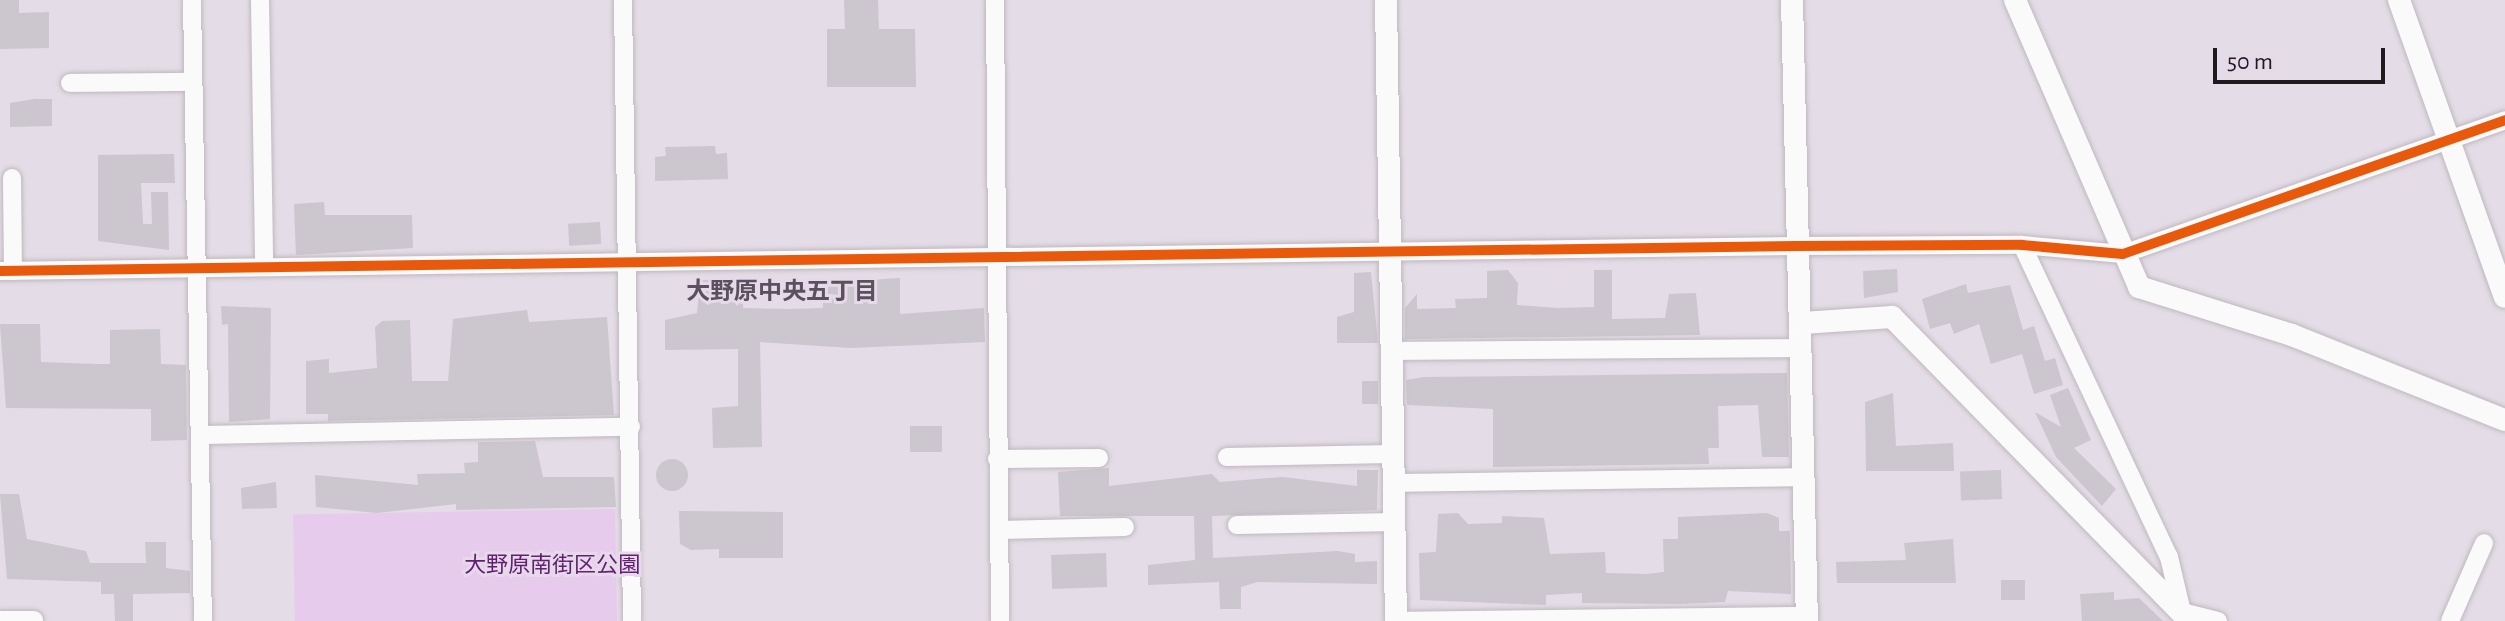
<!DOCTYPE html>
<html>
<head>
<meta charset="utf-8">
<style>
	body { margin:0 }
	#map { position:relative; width:2505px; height:621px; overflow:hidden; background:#e4dce6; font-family:"Alegreya Sans","Noto Sans JP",sans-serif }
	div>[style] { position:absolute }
	.green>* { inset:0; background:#e6cbed; transform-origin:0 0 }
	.building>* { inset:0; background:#ccc6ce; transform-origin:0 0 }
	.round { border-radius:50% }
	.roads { filter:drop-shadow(0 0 2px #beb8bf) drop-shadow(0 0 2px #beb8bf) }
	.minor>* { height:18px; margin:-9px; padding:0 9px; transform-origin:9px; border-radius:9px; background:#fbfafb }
	.tertiary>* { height:22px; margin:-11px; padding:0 11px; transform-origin:11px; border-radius:11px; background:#fbfafb }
	.cycleway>* { height:10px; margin:-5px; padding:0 5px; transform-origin:5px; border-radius:5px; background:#e8590c }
	span { translate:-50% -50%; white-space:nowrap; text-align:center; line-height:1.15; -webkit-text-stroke:6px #e6d9e9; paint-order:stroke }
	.park-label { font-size:22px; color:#632072 }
	.neighbourhood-label { font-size:24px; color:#5b515e; font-weight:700 }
	.scale { position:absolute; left:2213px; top:48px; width:172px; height:36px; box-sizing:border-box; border:4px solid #1f1a20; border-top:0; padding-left:10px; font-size:24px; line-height:28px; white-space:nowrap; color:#1f1a20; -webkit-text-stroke:6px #e6d9e9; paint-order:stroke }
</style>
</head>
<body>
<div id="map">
	<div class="green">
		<i style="left:615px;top:509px;width:112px;height:322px;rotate:89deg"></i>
	</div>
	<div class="building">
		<i style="clip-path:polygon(0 0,19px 0,19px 13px,49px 12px,49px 48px,0 49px)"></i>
		<i style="clip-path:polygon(844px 0,878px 0,879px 29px,915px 29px,916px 87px,827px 87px,827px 29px,845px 29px)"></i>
		<i style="clip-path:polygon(34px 99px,52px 99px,52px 126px,10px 127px,10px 103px)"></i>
		<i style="clip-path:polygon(715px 146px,716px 154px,727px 153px,728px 179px,655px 181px,655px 157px,666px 156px,665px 147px)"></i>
		<i style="clip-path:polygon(174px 154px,175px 183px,141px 183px,143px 224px,152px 224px,151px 192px,168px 192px,169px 250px,98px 241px,98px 155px)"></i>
		<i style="clip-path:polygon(324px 202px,325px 215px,412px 215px,413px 248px,296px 255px,294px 204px)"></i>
		<i style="left:600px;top:222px;width:22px;height:32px;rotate:87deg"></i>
		<i style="clip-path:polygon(1897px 269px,1898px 292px,1864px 298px,1863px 271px)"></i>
		<i style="clip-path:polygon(1508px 270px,1518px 283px,1517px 305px,1557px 308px,1594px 307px,1594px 270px,1612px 270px,1612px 319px,1665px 318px,1669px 294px,1696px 293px,1700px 335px,1405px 339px,1405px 308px,1417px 294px,1417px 309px,1456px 308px,1455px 299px,1487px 298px,1487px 271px)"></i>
		<i style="clip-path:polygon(1371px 272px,1378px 343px,1337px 343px,1337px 317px,1354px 312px,1354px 273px)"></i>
		<i style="clip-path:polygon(900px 278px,900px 314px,984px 308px,985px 342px,851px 348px,760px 342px,762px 447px,713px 448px,712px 408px,738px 406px,738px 349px,665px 350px,665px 320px,697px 313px,700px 280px,743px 281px,743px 308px,788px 309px,823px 308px,822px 283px)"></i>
		<i style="clip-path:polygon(1966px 284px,1968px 293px,2010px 285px,2023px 330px,2034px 326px,2045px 361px,2055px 358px,2063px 385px,2034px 394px,2022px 354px,1991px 364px,1979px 324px,1954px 334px,1950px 323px,1930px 329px,1922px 299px)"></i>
		<i style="clip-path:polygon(221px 306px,271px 308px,270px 419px,229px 422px,228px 324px,222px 325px)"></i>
		<i style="clip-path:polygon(527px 310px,529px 322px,607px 317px,614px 415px,328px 421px,328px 414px,306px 414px,306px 361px,329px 359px,329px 373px,377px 368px,375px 327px,382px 321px,410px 320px,412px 381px,448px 381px,453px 319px)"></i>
		<i style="clip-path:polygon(0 324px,40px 324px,41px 362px,96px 364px,110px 364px,110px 330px,160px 329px,161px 364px,186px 365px,187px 440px,151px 441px,151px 409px,6px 408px)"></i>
		<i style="clip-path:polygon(1787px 373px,1789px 457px,1762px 457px,1758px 405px,1718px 406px,1719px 448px,1708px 448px,1709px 464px,1493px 467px,1493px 409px,1407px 405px,1406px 380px,1424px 377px)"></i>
		<i style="left:1362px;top:381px;width:16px;height:23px"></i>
		<i style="clip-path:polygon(2068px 388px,2091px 440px,2074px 448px,2116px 489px,2102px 506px,2056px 457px,2035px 412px,2061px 427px,2050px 395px)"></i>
		<i style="clip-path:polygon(1893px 393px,1896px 446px,1953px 443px,1954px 471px,1866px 471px,1865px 402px)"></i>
		<i style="left:910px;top:426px;width:32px;height:26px"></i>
		<i style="clip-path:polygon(535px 441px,543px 477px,614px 477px,616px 507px,456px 510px,456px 504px,377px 513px,316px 507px,315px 475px,418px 485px,417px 474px,465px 473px,464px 463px,478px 462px,478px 442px)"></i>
		<i class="round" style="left:656px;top:459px;width:32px;height:32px"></i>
		<i style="clip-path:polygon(1109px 468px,1109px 486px,1212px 474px,1220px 482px,1283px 477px,1357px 486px,1357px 470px,1378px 470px,1377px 510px,1212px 516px,1213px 558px,1338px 551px,1355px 554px,1355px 562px,1377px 561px,1377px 584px,1257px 582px,1241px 587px,1241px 609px,1220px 609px,1219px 582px,1148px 585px,1148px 565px,1195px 560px,1194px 516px,1060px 516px,1058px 472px)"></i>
		<i style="left:2001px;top:470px;width:29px;height:41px;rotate:88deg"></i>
		<i style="clip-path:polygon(276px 482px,277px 508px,242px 509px,241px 488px)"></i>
		<i style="clip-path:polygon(0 494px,19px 494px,27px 539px,86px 551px,90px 563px,146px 563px,145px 542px,166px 542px,166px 568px,190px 571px,190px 593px,133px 594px,133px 621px,115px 621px,114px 594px,101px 594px,101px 582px,7px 579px)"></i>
		<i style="clip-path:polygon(679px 511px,783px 512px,783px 558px,719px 558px,719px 549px,691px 550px,680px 544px)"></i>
		<i style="clip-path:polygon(1458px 513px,1468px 524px,1502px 523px,1502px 516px,1544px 518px,1550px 554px,1605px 552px,1606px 573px,1646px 574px,1664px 572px,1663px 539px,1678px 539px,1678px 517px,1767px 513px,1779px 518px,1779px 531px,1790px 531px,1791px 594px,1728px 591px,1725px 602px,1680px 604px,1582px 603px,1582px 593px,1546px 595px,1546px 605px,1420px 600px,1419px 553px,1436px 552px,1438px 514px)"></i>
		<i style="clip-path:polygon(1953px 539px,1956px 583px,1837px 583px,1836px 562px,1906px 560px,1904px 543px)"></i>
		<i style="left:1106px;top:553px;width:34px;height:55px;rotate:88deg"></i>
		<i style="left:2001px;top:580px;width:24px;height:20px"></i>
		<i style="clip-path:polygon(2114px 592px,2114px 600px,2139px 598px,2163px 621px,2082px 621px,2080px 594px)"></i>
	</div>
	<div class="roads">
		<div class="minor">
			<i style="left:192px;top:0;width:621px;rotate:88.99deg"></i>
			<i style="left:260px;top:0;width:267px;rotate:89.1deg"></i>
			<i style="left:623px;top:0;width:621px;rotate:89.17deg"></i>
			<i style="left:995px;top:0;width:621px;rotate:89.54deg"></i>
			<i style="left:70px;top:83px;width:123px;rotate:-0.5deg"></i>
			<i style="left:12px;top:178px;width:93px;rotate:89.4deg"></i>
			<i style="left:2022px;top:245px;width:345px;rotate:64.8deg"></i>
			<i style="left:2169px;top:557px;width:57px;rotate:76.7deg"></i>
			<i style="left:2182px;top:612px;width:37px;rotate:14deg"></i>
			<i style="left:0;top:271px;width:1796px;rotate:-0.8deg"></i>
			<i style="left:1796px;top:246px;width:226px;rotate:-0.3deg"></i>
			<i style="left:2022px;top:245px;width:101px;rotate:5.1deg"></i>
			<i style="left:2123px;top:254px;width:405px;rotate:-19.3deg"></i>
			<i style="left:1391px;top:351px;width:410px;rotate:-0.4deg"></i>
			<i style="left:200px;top:435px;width:431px;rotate:-1.1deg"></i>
			<i style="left:1227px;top:457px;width:165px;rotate:-1deg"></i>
			<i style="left:997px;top:459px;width:102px;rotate:-0.6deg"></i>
			<i style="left:1393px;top:483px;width:412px;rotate:-0.8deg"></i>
			<i style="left:1237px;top:525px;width:157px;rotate:-1.1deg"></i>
			<i style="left:999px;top:530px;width:126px;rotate:-1.4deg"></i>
			<i style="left:0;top:620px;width:34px"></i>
			<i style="left:1396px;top:621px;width:411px;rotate:-0.7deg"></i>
			<i style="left:2450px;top:621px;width:85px;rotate:-66.4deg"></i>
		</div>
		<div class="tertiary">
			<i style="left:1386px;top:0;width:621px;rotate:89.08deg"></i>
			<i style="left:1792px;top:0;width:621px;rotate:88.62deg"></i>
			<i style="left:2015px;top:0;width:313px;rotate:66.6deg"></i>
			<i style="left:2139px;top:287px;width:160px;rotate:17.4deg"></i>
			<i style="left:2292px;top:335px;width:229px;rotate:21.8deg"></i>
			<i style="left:2399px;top:0;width:315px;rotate:70.4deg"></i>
			<i style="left:1802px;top:323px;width:90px;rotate:-3.8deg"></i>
			<i style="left:1892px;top:317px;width:426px;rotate:45.6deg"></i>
		</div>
	</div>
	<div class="cycleway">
		<i style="left:0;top:271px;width:1796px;rotate:-0.8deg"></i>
		<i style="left:1796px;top:246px;width:226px;rotate:-0.3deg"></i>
		<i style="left:2022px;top:245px;width:101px;rotate:5.1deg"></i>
		<i style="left:2123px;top:254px;width:405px;rotate:-19.3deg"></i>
	</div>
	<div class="park-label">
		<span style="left:552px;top:566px">大野原南街区公園</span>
	</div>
	<div class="neighbourhood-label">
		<span style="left:782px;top:293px">大野原中央五丁目</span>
	</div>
	<div class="scale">50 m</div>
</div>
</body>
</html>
